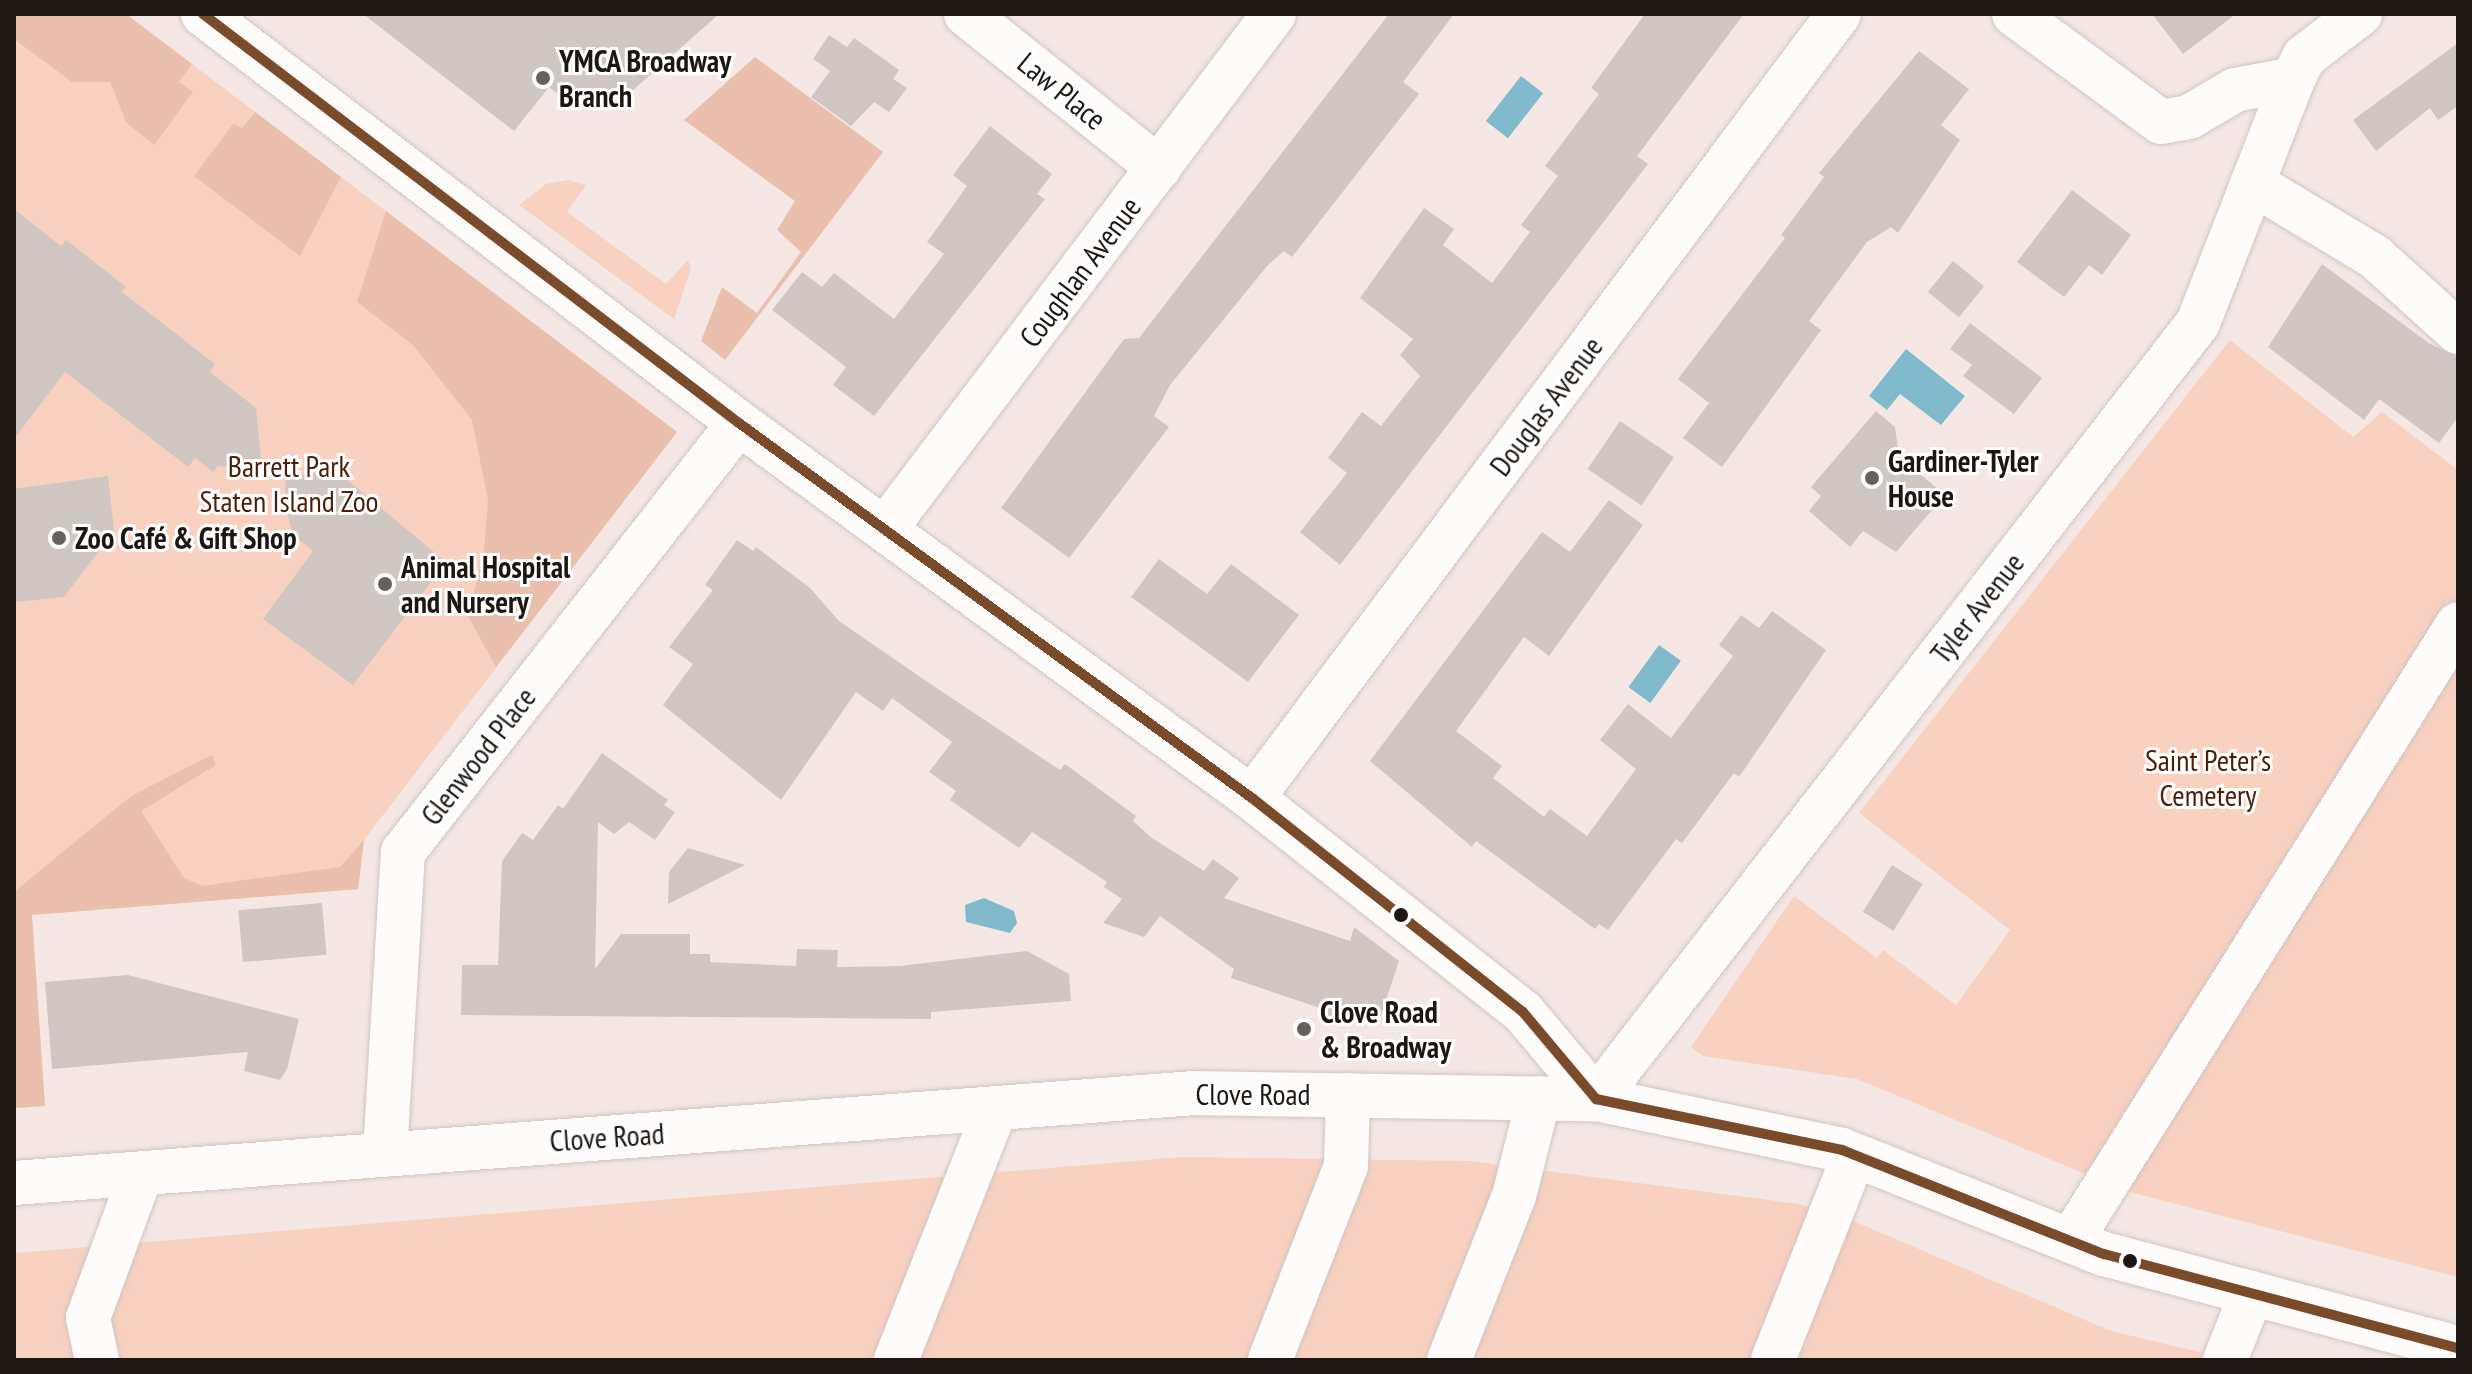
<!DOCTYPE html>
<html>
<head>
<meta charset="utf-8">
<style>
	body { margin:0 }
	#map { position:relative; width:2472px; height:1374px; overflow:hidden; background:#f5e8e4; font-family:"PT Sans Narrow",sans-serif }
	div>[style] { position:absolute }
	.green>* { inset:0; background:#f9d1c1 }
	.forest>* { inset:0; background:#ebbfad }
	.water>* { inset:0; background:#81bacd; transform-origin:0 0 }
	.building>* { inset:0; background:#d0c6c2; transform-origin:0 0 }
	.roads { filter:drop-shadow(0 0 2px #cfc5c1) drop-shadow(0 0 2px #cfc5c1) }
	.minor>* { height:44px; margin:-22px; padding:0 22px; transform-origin:22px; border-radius:22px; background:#fefcfb }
	.major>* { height:44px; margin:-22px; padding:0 22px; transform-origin:22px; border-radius:22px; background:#fefcfb }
	.bus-1>* { height:10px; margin:-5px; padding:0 5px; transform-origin:5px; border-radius:5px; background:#7a4b2a }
	.dots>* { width:22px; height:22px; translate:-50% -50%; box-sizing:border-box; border:4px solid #fff; border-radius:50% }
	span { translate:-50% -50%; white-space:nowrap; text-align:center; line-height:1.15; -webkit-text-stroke:6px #fff; paint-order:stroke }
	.poi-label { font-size:30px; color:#1e1613; font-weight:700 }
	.left { translate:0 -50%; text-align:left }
	.street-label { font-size:30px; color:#1e1613 }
	.park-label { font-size:30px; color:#4b1f0a }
	.frame { position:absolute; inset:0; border:16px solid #1e1613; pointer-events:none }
</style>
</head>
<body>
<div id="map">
	<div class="green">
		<i style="clip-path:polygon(14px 14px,126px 14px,677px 432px,364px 840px,358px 889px,31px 915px,45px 1106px,14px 1108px)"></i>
		<i style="clip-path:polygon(569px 180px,586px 185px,567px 212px,666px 284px,688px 260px,691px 269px,674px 319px,519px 205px,546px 184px)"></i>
		<i style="clip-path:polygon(2230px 340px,2353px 437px,2382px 412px,2458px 470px,2458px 1277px,2126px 1191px,1857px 1079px,1703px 1056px,1691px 1047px,1794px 896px,1877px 958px,1883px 950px,1956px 1005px,2010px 930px,1859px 813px)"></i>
		<i style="clip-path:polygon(1182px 1157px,1470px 1161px,1799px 1204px,1851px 1220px,2111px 1331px,2212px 1355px,2210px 1360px,14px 1360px,14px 1253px)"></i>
	</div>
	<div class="forest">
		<i style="clip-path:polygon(14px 14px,126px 14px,192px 64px,179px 82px,193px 92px,154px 145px,126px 122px,110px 82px,72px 82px,14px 39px)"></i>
		<i style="clip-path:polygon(755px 57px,883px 152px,725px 360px,701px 341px,722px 287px,757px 313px,801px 252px,777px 230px,795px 201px,684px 120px)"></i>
		<i style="clip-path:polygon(255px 112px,341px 177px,300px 256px,194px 176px,234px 123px,242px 128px)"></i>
		<i style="clip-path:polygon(386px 211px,677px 432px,496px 667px,468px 616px,484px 551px,488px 500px,472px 420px,413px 345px,357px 302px)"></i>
		<i style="clip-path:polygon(212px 755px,216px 765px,141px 811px,184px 878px,202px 886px,340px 867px,364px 840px,358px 889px,32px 915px,45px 1106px,14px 1108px,14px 892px,131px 796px)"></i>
	</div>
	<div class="water">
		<i style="left:1521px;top:76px;width:28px;height:57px;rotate:38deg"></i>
		<i style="clip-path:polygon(1906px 349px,1965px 396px,1941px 425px,1900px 394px,1887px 410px,1869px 396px)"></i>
		<i style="left:1659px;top:645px;width:27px;height:52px;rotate:36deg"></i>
		<i style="clip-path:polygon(984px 898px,1014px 911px,1017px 923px,1010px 933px,966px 922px,965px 905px)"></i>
	</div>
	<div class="building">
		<i style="clip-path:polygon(363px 14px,719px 14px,624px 98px,599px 95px,572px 105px,549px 87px,514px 131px)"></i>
		<i style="clip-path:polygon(1389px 14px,1454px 14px,1403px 82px,1419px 94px,1292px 257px,1284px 251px,1268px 265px,1170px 385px,1154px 416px,1169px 427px,1069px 558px,1001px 508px,1124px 339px,1139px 338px)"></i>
		<i style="clip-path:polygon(1645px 14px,1744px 14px,1637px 156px,1648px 164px,1340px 565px,1300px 532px,1347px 473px,1328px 458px,1362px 412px,1381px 426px,1420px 376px,1400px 355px,1413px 339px,1360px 298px,1424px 208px,1454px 229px,1443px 245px,1492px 283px,1530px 232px,1521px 225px,1558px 176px,1545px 166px,1599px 94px,1591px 88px)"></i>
		<i style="clip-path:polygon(2152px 14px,2236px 14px,2183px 54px)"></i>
		<i style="clip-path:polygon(829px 35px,847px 47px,854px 38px,899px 70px,893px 79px,907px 88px,889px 112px,874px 102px,851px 126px,811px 97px,830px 71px,813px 59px)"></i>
		<i style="clip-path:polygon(2458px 43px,2458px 106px,2438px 120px,2430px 108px,2376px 151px,2353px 120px)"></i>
		<i style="clip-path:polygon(1919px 51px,1969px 89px,1941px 125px,1960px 140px,1898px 233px,1891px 227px,1867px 242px,1809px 321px,1821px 330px,1722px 467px,1683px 438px,1709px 403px,1678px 379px,1785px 238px,1781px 235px,1824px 177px,1819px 173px)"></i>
		<i style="clip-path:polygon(990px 126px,1052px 174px,1037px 194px,1045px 199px,874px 416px,833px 385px,846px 367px,772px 310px,802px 272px,822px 287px,834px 273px,894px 319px,944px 254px,927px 242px,967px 186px,953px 175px)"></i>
		<i style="clip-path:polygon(2072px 190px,2131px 235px,2102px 275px,2089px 265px,2064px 297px,2017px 262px)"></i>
		<i style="clip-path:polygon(14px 209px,61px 246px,66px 240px,98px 265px,126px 287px,122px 292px,215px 364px,210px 372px,256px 408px,261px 460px,244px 468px,218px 466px,213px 472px,195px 458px,188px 467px,65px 372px,14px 439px)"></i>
		<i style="left:1953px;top:261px;width:40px;height:40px;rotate:39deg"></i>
		<i style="clip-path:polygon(2322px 264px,2430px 344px,2458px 356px,2458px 417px,2439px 443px,2379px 399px,2364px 420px,2268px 347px)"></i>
		<i style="clip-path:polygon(1970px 323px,2042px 378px,2014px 414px,1963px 376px,1972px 365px,1950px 349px)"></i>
		<i style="clip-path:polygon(1876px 411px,1895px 427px,1899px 456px,1945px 495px,1896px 552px,1863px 531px,1850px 547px,1809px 511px,1821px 496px,1811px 487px)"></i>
		<i style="left:1620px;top:421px;width:65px;height:58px;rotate:34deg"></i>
		<i style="clip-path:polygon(308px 473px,340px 474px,446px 562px,353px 685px,263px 619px,313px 551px,294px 536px,284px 505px,286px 478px)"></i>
		<i style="clip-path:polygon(108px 476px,114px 531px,64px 597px,14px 602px,14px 489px)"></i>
		<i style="clip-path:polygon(1609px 500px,1643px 525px,1549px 656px,1524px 637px,1456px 731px,1502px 766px,1493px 778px,1544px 817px,1550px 809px,1587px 836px,1636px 769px,1600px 740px,1628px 704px,1671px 738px,1733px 656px,1719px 645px,1741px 615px,1759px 628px,1772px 611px,1826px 650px,1739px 777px,1734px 773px,1682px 843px,1676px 839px,1608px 930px,1599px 924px,1595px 929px,1476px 841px,1472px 847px,1370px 761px,1542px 532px,1570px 552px)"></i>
		<i style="clip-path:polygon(737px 540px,753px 551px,756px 547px,810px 588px,839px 621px,932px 685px,1060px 770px,1065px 764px,1136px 816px,1133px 821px,1152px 838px,1204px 871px,1213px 859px,1239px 878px,1224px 898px,1350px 941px,1354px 927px,1399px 961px,1380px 1018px,1323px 1019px,1326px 1010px,1231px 978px,1234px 969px,1160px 916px,1144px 937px,1103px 923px,1122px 899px,1104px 887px,1107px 882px,1032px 832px,1019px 848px,950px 800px,956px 791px,929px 772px,952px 742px,892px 698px,883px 711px,856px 692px,781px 800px,663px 705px,693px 664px,669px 647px,713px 590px,705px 585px)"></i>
		<i style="clip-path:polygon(1159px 559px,1207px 594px,1231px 564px,1299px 615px,1248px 682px,1131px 597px)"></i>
		<i style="clip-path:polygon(602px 753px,668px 800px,664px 805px,675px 812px,655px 840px,629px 822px,614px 834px,598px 822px,595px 969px,621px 934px,690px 934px,690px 954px,710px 954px,710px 962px,796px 966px,797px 949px,838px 950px,837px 967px,900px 966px,1027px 951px,1069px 974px,1071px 1001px,931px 1012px,931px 1019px,461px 1015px,462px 965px,498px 965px,502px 861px,522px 833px,533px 840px,558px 805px,563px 809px)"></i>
		<i style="clip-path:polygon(688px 848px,745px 865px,668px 904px,669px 872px)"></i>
		<i style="left:1892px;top:865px;width:36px;height:55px;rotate:32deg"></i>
		<i style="left:322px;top:903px;width:52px;height:84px;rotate:85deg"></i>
		<i style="clip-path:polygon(128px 975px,299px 1019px,287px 1069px,280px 1080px,244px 1071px,248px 1052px,52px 1069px,45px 982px)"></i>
	</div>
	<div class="roads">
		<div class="minor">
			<i style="left:203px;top:14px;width:674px;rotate:37.35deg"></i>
			<i style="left:739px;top:423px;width:635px;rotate:36.17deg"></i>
			<i style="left:1252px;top:798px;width:345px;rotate:38.3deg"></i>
			<i style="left:1523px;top:1012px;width:114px;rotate:50deg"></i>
			<i style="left:1596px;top:1099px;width:982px;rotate:-52.2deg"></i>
			<i style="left:2198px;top:323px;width:262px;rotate:-68.7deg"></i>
			<i style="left:2293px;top:79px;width:25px;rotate:-63deg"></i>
			<i style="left:2304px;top:57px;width:71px;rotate:-37.5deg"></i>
			<i style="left:966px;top:14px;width:247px;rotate:38.6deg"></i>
			<i style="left:2014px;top:14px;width:182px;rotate:36.3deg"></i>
			<i style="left:2161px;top:122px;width:28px;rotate:-10deg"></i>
			<i style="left:2189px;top:117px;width:53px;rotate:-30.4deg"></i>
			<i style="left:2235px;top:90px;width:59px;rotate:-10.7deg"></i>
			<i style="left:2252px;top:183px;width:144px;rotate:31deg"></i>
			<i style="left:2375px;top:257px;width:112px;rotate:42.1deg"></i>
			<i style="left:885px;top:529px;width:645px;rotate:-52.93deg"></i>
			<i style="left:1252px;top:798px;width:979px;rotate:-53.18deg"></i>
			<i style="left:385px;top:1154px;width:303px;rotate:-86.6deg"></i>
			<i style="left:403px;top:852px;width:545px;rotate:-51.93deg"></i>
			<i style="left:2071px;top:1240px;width:727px;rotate:-57.86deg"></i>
			<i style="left:97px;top:1360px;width:43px;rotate:-102.1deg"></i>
			<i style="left:88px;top:1318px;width:153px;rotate:-69.8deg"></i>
			<i style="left:896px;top:1360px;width:271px;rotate:-68.4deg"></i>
			<i style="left:1270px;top:1360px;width:208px;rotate:-68.6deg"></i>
			<i style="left:1346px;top:1166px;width:71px;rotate:-88.4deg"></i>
			<i style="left:1449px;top:1360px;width:176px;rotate:-68.4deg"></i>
			<i style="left:1514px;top:1196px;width:101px;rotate:-75.7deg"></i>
			<i style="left:1773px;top:1360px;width:220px;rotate:-68.4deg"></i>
			<i style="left:2225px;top:1360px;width:72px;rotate:-68.1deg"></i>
		</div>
		<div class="major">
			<i style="left:14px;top:1183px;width:1184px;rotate:-4.36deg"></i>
			<i style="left:1195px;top:1093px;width:401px;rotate:0.9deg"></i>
			<i style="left:1596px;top:1099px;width:251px;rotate:11.7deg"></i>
			<i style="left:1842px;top:1150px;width:282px;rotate:21.7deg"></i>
			<i style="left:2104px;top:1254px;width:366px;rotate:14.9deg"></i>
		</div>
	</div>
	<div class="bus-1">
		<i style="left:203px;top:14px;width:674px;rotate:37.35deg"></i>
		<i style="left:739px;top:423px;width:635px;rotate:36.17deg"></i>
		<i style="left:1252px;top:798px;width:345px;rotate:38.3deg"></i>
		<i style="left:1523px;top:1012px;width:114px;rotate:50deg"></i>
		<i style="left:1596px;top:1099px;width:251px;rotate:11.7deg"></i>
		<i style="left:1842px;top:1150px;width:282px;rotate:21.7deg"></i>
		<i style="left:2104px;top:1254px;width:366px;rotate:14.9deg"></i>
	</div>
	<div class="dots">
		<i style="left:543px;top:78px;background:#69605c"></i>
		<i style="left:1872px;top:478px;background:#69605c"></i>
		<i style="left:59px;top:538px;background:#69605c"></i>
		<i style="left:385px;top:584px;background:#69605c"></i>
		<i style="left:1401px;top:915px;background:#1e1613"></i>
		<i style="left:1304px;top:1029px;background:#69605c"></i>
		<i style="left:2130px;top:1261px;background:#1e1613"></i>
	</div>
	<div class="poi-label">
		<span class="left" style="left:559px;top:78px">YMCA Broadway<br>Branch</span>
		<span class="left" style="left:1888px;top:478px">Gardiner-Tyler<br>House</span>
		<span class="left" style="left:75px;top:538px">Zoo Café &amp; Gift Shop</span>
		<span class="left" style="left:401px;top:584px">Animal Hospital<br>and Nursery</span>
		<span class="left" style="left:1320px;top:1029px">Clove Road<br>&amp; Broadway</span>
	</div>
	<div class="street-label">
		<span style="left:1062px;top:91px;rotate:39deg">Law Place</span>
		<span style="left:1080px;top:272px;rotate:-53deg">Coughlan Avenue</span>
		<span style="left:1546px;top:406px;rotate:-53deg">Douglas Avenue</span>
		<span style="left:1977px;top:608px;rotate:-52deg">Tyler Avenue</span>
		<span style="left:478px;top:756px;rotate:-52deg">Glenwood Place</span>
		<span style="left:1253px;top:1094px">Clove Road</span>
		<span style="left:607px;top:1137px;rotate:-4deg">Clove Road</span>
	</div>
	<div class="park-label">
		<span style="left:289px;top:483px">Barrett Park<br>Staten Island Zoo</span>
		<span style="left:2208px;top:777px">Saint Peter’s<br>Cemetery</span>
	</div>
	<div class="frame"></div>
</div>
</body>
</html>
